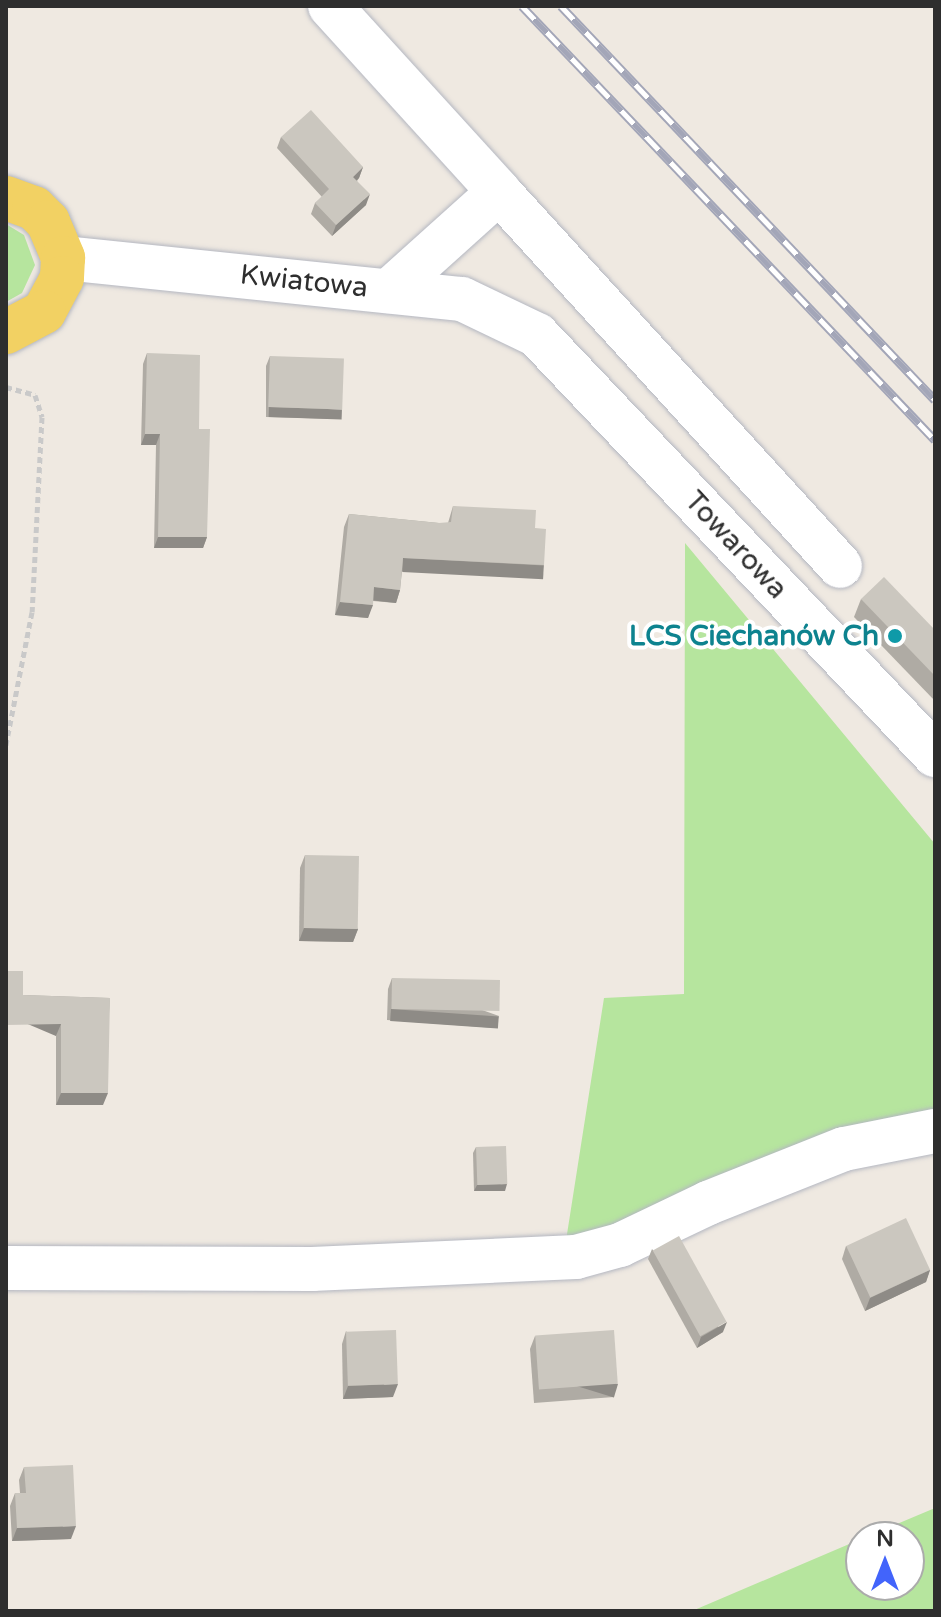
<!DOCTYPE html>
<html>
<head>
<meta charset="utf-8">
<style>
	body { margin:0 }
	#map { position:relative; width:941px; height:1617px; overflow:hidden; background:#efe9e1; font-family:"Varela Round",sans-serif }
	div>[style] { position:absolute }
	.green>* { inset:0; background:#b6e59e }
	.path>* { height:5px; margin-top:-2.5px; transform-origin:0; background:repeating-linear-gradient(90deg,#c9c9c9 0 6px,transparent 0 10px) }
	.roads { filter:drop-shadow(0 0 2px #b4b7c1) drop-shadow(0 0 2px #b4b7c1) }
	.minor>* { height:44px; margin:-22px; padding:0 22px; transform-origin:22px; border-radius:22px; background:#fff }
	.major>* { height:44px; margin:-22px; padding:0 22px; transform-origin:22px; border-radius:22px; background:#f2d163 }
	.rail>* { height:9px; margin-top:-4.5px; transform-origin:0; background:repeating-linear-gradient(90deg,#fff 0 18px,#a3a6b8 0 36px); box-sizing:border-box; border-block:2px solid #a3a6b8 }
	.wall>* { inset:0; background:#afaba4 }
	.shaded-wall>* { inset:0; background:#8e8b86; transform-origin:0 0 }
	.building>* { inset:0; background:#cbc7bf; transform-origin:0 0 }
	.dots>* { width:22px; height:22px; translate:-50% -50%; box-sizing:border-box; border:4px solid #fff; border-radius:50% }
	span { translate:-50% -50%; white-space:nowrap; text-align:center; line-height:1.15; -webkit-text-stroke:8px #fff; paint-order:stroke }
	.street-label { font-size:28px; color:#2e2e2e }
	.culture-label { font-size:28px; color:#0d838f; font-weight:700 }
	.right { translate:-100% -50%; text-align:right }
	.frame { position:absolute; inset:0; border:8px solid #2e2e2e; pointer-events:none }
	.north { position:absolute; left:845px; top:1521px; width:80px; height:80px; box-sizing:border-box; background:#fff; border:2px solid #ababab; border-radius:50%; rotate:0deg; font-size:22px; font-weight:700; line-height:32px; text-align:center; color:#2e2e2e }
	.north::after { content:''; display:block; margin:auto; width:28px; height:36px; background:#4264fb; clip-path:polygon(50% 0,100% 100%,50% 72%,0 100%) }
</style>
</head>
<body>
<div id="map">
	<div class="green">
		<i style="clip-path:polygon(6px 224px,24px 235px,35px 265px,22px 293px,6px 302px)"></i>
		<i style="clip-path:polygon(685px 543px,935px 844px,935px 1118px,565px 1247px,604px 998px,684px 994px)"></i>
		<i style="clip-path:polygon(935px 1508px,935px 1611px,692px 1611px,861px 1539px,861px 1585px,909px 1585px,909px 1537px,866px 1537px)"></i>
	</div>
	<div class="path">
		<i style="left:6px;top:387px;width:30px;rotate:15deg"></i>
		<i style="left:35px;top:395px;width:23px;rotate:72deg"></i>
		<i style="left:42px;top:417px;width:195px;rotate:92.9deg"></i>
		<i style="left:32px;top:612px;width:136px;rotate:101.1deg"></i>
	</div>
	<div class="roads">
		<div class="minor">
			<i style="left:330px;top:6px;width:251px;rotate:47.7deg"></i>
			<i style="left:63px;top:258px;width:401px;rotate:5.9deg"></i>
			<i style="left:462px;top:299px;width:83px;rotate:25.6deg"></i>
			<i style="left:537px;top:335px;width:579px;rotate:46.54deg"></i>
			<i style="left:389px;top:291px;width:148px;rotate:-42deg"></i>
			<i style="left:499px;top:192px;width:506px;rotate:47.64deg"></i>
			<i style="left:6px;top:1268px;width:306px;rotate:0.2deg"></i>
			<i style="left:312px;top:1269px;width:264px;rotate:-2.6deg"></i>
			<i style="left:576px;top:1257px;width:46px;rotate:-15.3deg"></i>
			<i style="left:620px;top:1245px;width:98px;rotate:-25.5deg"></i>
			<i style="left:708px;top:1203px;width:146px;rotate:-21.7deg"></i>
			<i style="left:844px;top:1149px;width:93px;rotate:-11.2deg"></i>
		</div>
		<div class="major">
			<i style="left:6px;top:198px;width:30px;rotate:20deg"></i>
			<i style="left:34px;top:208px;width:20px;rotate:45deg"></i>
			<i style="left:48px;top:222px;width:39px;rotate:67deg"></i>
			<i style="left:63px;top:258px;width:20px;rotate:93deg"></i>
			<i style="left:62px;top:278px;width:38px;rotate:118deg"></i>
			<i style="left:44px;top:312px;width:43px;rotate:152.2deg"></i>
		</div>
	</div>
	<div class="rail">
		<i style="left:522px;top:6px;width:599px;rotate:46.42deg"></i>
		<i style="left:561px;top:6px;width:543px;rotate:46.49deg"></i>
	</div>
	<div class="wall">
		<i style="clip-path:polygon(281px 137px,363px 167px,359px 178px,357px 181px,366px 205px,332px 236px,311px 214px,315px 203px,322px 197px,277px 148px)"></i>
		<i style="clip-path:polygon(147px 353px,199px 429px,207px 537px,203px 548px,154px 548px,156px 445px,141px 445px,143px 364px)"></i>
		<i style="clip-path:polygon(270px 356px,338px 419px,266px 417px,266px 366px)"></i>
		<i style="clip-path:polygon(453px 506px,535px 528px,544px 565px,539px 578px,402px 571px,400px 590px,396px 603px,373px 601px,368px 618px,335px 615px,344px 527px,349px 514px,439px 523px,448px 523px)"></i>
		<i style="clip-path:polygon(861px 599px,935px 630px,935px 701px,854px 617px)"></i>
		<i style="clip-path:polygon(305px 855px,358px 929px,353px 942px,299px 941px,300px 868px)"></i>
		<i style="clip-path:polygon(392px 978px,499px 1016px,495px 1028px,387px 1020px,388px 989px)"></i>
		<i style="clip-path:polygon(23px 995px,110px 998px,103px 1105px,56px 1105px,56px 1036px)"></i>
		<i style="clip-path:polygon(476px 1147px,505px 1191px,474px 1191px,473px 1153px)"></i>
		<i style="clip-path:polygon(846px 1246px,930px 1270px,926px 1282px,865px 1311px,842px 1259px)"></i>
		<i style="clip-path:polygon(652px 1249px,723px 1332px,697px 1348px,648px 1259px)"></i>
		<i style="clip-path:polygon(346px 1331px,393px 1397px,343px 1399px,342px 1344px)"></i>
		<i style="clip-path:polygon(535px 1336px,614px 1397px,534px 1403px,530px 1349px)"></i>
		<i style="clip-path:polygon(24px 1467px,71px 1539px,12px 1541px,10px 1506px,15px 1493px,20px 1493px,19px 1480px)"></i>
	</div>
	<div class="shaded-wall">
		<i style="clip-path:polygon(363px 167px,359px 178px,349px 188px,353px 177px)"></i>
		<i style="clip-path:polygon(370px 194px,366px 205px,332px 236px,336px 225px)"></i>
		<i style="left:269px;top:407px;width:73px;height:10px;rotate:2deg"></i>
		<i style="clip-path:polygon(145px 434px,160px 434px,156px 445px,141px 445px)"></i>
		<i style="clip-path:polygon(158px 537px,207px 537px,203px 548px,154px 548px)"></i>
		<i style="left:403px;top:558px;width:141px;height:14px;rotate:3deg"></i>
		<i style="clip-path:polygon(374px 587px,400px 590px,396px 603px,369px 600px)"></i>
		<i style="clip-path:polygon(340px 602px,373px 605px,368px 618px,335px 615px)"></i>
		<i style="clip-path:polygon(304px 928px,358px 929px,353px 942px,299px 941px)"></i>
		<i style="left:391px;top:1009px;width:108px;height:12px;rotate:4deg"></i>
		<i style="left:61px;top:1024px;width:13px;height:55px;rotate:113deg"></i>
		<i style="clip-path:polygon(61px 1093px,108px 1093px,103px 1105px,56px 1105px)"></i>
		<i style="clip-path:polygon(507px 1184px,505px 1191px,474px 1191px,477px 1185px)"></i>
		<i style="clip-path:polygon(930px 1270px,926px 1282px,865px 1311px,870px 1298px)"></i>
		<i style="clip-path:polygon(727px 1322px,723px 1332px,697px 1348px,701px 1337px)"></i>
		<i style="clip-path:polygon(398px 1384px,393px 1397px,343px 1399px,348px 1386px)"></i>
		<i style="left:618px;top:1384px;width:14px;height:79px;rotate:107deg"></i>
		<i style="clip-path:polygon(76px 1526px,71px 1539px,12px 1541px,17px 1528px)"></i>
	</div>
	<div class="building">
		<i style="clip-path:polygon(311px 110px,363px 167px,353px 177px,370px 194px,336px 225px,315px 203px,329px 189px,281px 137px)"></i>
		<i style="clip-path:polygon(147px 353px,200px 355px,199px 429px,210px 429px,207px 537px,158px 537px,160px 434px,145px 434px)"></i>
		<i style="left:270px;top:356px;width:74px;height:51px;rotate:2deg"></i>
		<i style="clip-path:polygon(453px 506px,536px 510px,535px 528px,546px 529px,544px 565px,403px 558px,400px 590px,374px 587px,373px 605px,340px 602px,349px 514px,439px 523px,451px 522px)"></i>
		<i style="clip-path:polygon(884px 577px,935px 630px,935px 676px,861px 599px)"></i>
		<i style="left:305px;top:855px;width:54px;height:73px;rotate:1deg"></i>
		<i style="clip-path:polygon(6px 971px,23px 971px,23px 995px,110px 998px,108px 1093px,61px 1093px,61px 1024px,6px 1025px)"></i>
		<i style="left:392px;top:978px;width:108px;height:31px;rotate:1deg"></i>
		<i style="left:506px;top:1146px;width:38px;height:30px;rotate:88deg"></i>
		<i style="left:906px;top:1218px;width:57px;height:66px;rotate:65deg"></i>
		<i style="left:679px;top:1236px;width:98px;height:30px;rotate:61deg"></i>
		<i style="left:396px;top:1330px;width:54px;height:50px;rotate:88deg"></i>
		<i style="left:614px;top:1330px;width:54px;height:79px;rotate:86deg"></i>
		<i style="clip-path:polygon(73px 1465px,76px 1526px,17px 1528px,15px 1493px,26px 1493px,24px 1467px)"></i>
	</div>
	<div class="dots">
		<i style="left:895px;top:636px;background:#0f9aa8"></i>
	</div>
	<div class="street-label">
		<span style="left:304px;top:281px;rotate:6deg">Kwiatowa</span>
		<span style="left:736px;top:545px;rotate:47deg">Towarowa</span>
	</div>
	<div class="culture-label">
		<span class="right" style="left:879px;top:636px">LCS Ciechanów Ch</span>
	</div>
	<div class="frame"></div>
	<div class="north">N</div>
</div>
</body>
</html>
